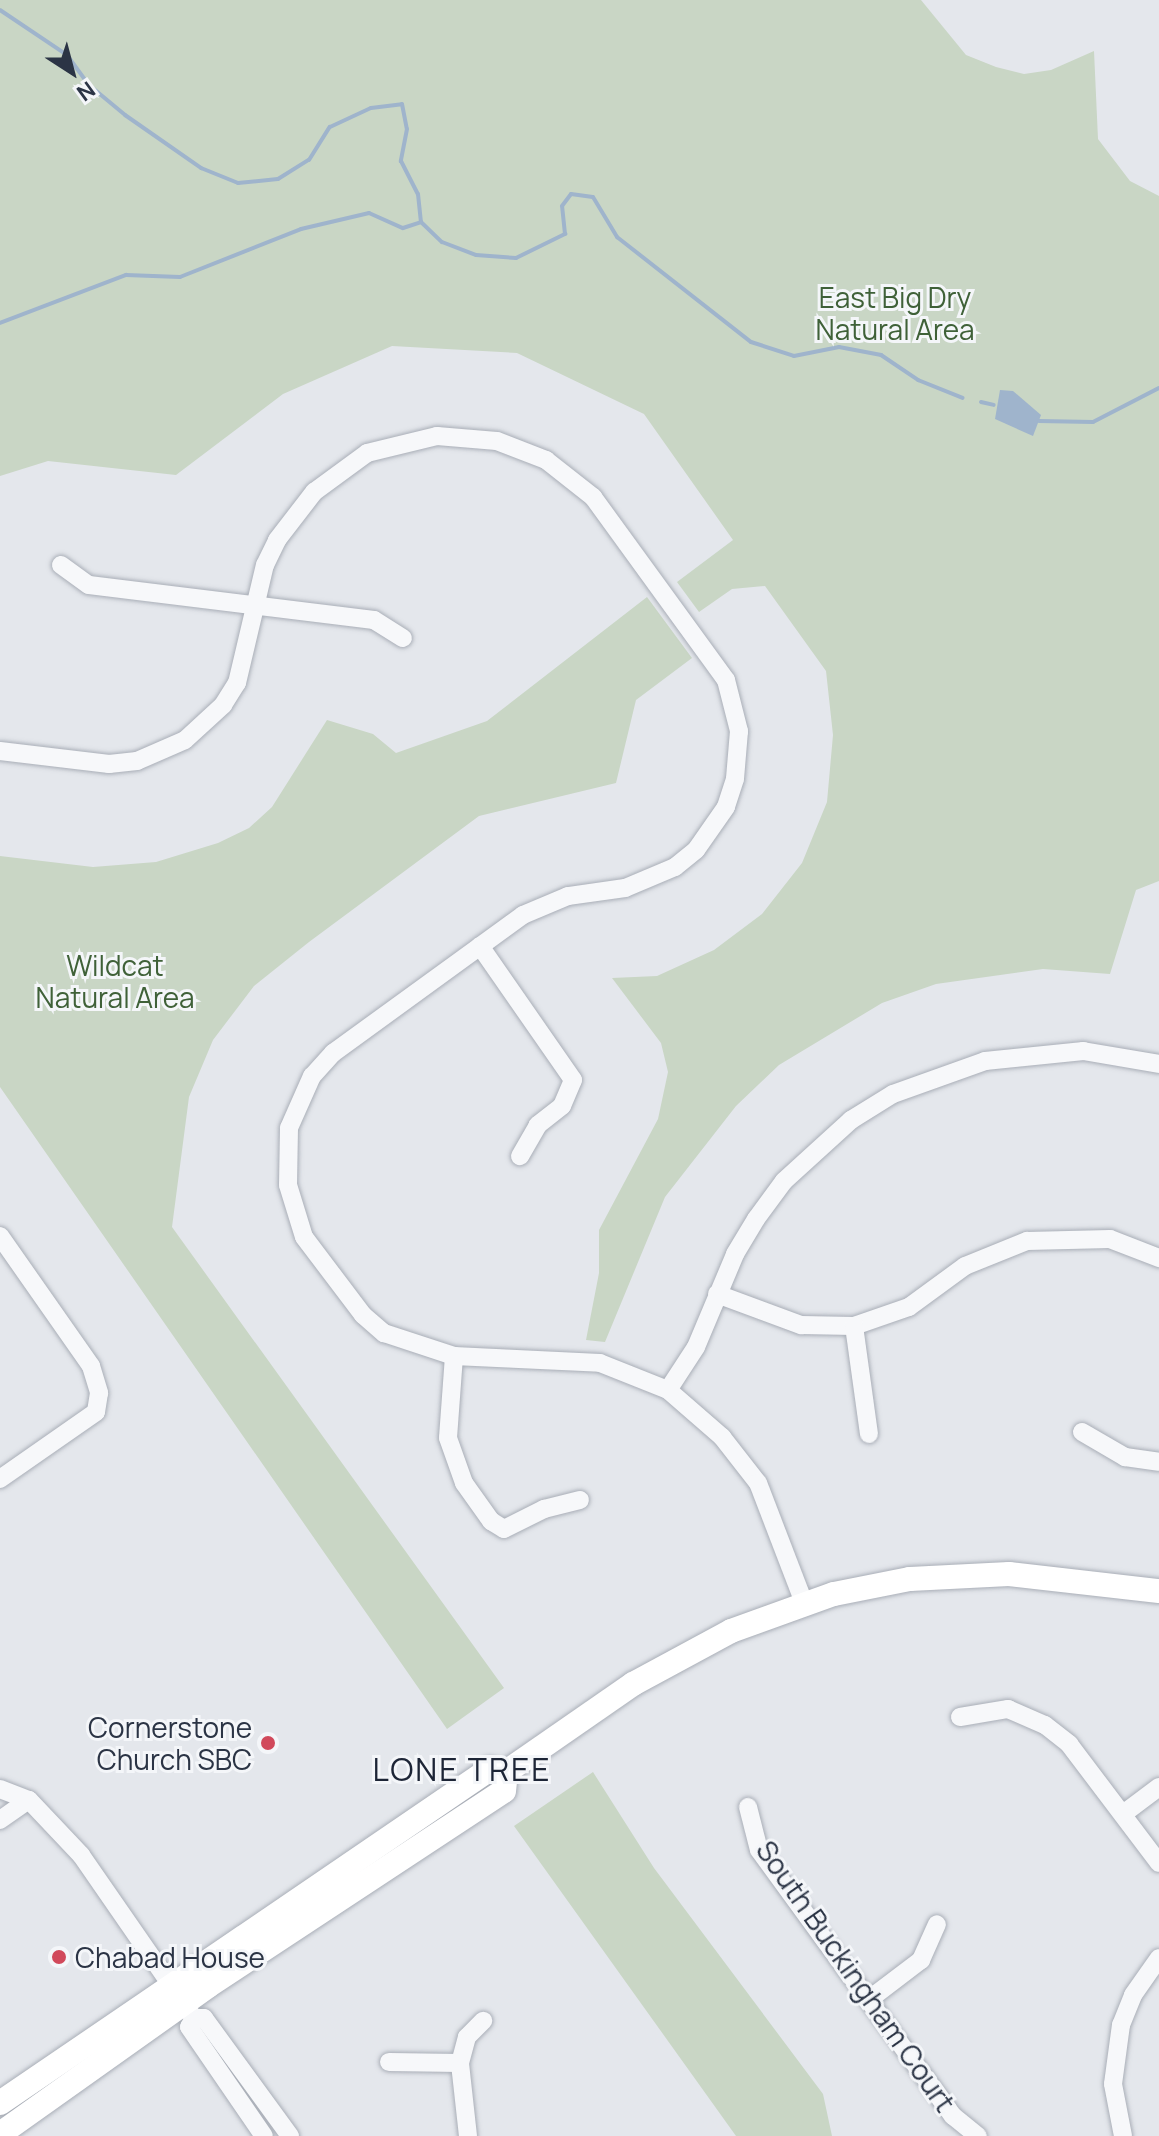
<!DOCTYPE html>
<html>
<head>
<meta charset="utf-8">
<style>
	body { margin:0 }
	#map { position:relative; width:1159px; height:2136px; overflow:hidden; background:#e4e7ec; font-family:Manrope,sans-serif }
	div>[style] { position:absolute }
	.green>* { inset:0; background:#c9d6c5 }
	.water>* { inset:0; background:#9fb4cc }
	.stream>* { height:4px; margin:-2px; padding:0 2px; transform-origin:2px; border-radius:2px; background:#9fb4cc }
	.roads { filter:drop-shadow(0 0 2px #a9aeb7) drop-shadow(0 0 2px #a9aeb7) }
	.minor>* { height:18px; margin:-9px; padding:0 9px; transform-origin:9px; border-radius:9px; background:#f7f8fa }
	.major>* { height:24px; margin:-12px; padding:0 12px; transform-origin:12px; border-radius:12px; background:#fff }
	.dots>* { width:22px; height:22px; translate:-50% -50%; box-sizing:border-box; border:4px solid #f4f6f9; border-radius:50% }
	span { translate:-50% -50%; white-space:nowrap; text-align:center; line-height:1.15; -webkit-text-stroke:6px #f4f6f9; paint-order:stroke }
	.park-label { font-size:28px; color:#3f6138 }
	.poi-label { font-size:28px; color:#2b3445 }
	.right { translate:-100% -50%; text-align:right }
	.left { translate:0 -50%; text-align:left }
	.street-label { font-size:28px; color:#2b3445 }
	.quarter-label { font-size:32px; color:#1d2536; letter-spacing:2px }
	.north { position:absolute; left:32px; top:32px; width:80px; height:80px; -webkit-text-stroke:6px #f4f6f9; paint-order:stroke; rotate:144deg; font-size:22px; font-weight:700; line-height:32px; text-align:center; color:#2b3445 }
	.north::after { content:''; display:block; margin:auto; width:28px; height:36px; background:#2b3445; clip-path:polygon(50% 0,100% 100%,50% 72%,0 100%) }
</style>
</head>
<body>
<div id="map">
	<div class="green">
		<i style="clip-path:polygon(0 0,921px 0,966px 55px,996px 67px,1024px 74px,1051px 70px,1094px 51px,1098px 139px,1130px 181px,1159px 196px,1159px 881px,1136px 890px,1110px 974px,1043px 969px,936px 984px,882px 1003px,779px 1065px,736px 1106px,665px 1197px,605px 1342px,586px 1340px,599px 1273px,599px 1230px,658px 1119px,668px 1072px,661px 1043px,612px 978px,657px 976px,714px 950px,762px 914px,802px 863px,827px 802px,833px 735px,826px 671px,765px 586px,732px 589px,699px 612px,677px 582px,733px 540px,644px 414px,517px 353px,392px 346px,283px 394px,176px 475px,48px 461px,0 476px)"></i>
		<i style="clip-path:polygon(647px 597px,692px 658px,636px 700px,616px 783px,479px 816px,309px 942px,254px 986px,213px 1040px,189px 1097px,172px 1227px,504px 1688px,447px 1729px,0 1087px,0 856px,93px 867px,156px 862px,218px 843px,249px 828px,272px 807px,327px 720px,373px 734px,396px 753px,487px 721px)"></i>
		<i style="clip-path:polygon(593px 1772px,654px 1868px,823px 2094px,832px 2136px,736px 2136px,514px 1826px)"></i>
	</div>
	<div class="water">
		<i style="clip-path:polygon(1000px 390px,1013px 391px,1041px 415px,1033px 436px,995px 419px)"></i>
	</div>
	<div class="stream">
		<i style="left:0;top:10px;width:81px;rotate:33.9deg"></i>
		<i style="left:67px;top:55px;width:37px;rotate:54deg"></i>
		<i style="left:89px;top:85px;width:47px;rotate:39.8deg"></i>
		<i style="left:125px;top:115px;width:93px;rotate:34.9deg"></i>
		<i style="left:201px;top:168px;width:40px;rotate:22deg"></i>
		<i style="left:238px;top:183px;width:40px;rotate:-5.7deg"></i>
		<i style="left:278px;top:179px;width:36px;rotate:-32deg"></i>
		<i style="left:309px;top:160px;width:39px;rotate:-58deg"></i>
		<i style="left:330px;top:127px;width:45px;rotate:-24.9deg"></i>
		<i style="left:371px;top:108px;width:31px;rotate:-7deg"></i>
		<i style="left:402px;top:104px;width:25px;rotate:79deg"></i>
		<i style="left:407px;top:129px;width:33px;rotate:101deg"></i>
		<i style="left:401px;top:161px;width:37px;rotate:63deg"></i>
		<i style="left:418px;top:194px;width:28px;rotate:84deg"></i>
		<i style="left:421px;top:222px;width:29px;rotate:44deg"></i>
		<i style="left:442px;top:242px;width:36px;rotate:21deg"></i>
		<i style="left:476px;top:255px;width:40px;rotate:4.3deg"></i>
		<i style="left:516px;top:258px;width:55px;rotate:-26.1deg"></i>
		<i style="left:565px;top:234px;width:28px;rotate:-96deg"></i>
		<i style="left:562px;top:206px;width:15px;rotate:-53deg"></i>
		<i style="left:571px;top:194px;width:22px;rotate:8deg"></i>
		<i style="left:593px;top:197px;width:47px;rotate:59deg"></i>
		<i style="left:617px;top:237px;width:170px;rotate:38.1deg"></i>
		<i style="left:751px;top:342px;width:45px;rotate:18deg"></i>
		<i style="left:794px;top:356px;width:46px;rotate:-11.3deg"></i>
		<i style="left:839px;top:347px;width:43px;rotate:10.8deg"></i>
		<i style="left:881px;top:355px;width:45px;rotate:34deg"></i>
		<i style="left:918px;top:380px;width:48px;rotate:21.8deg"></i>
		<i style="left:0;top:323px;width:135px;rotate:-20.9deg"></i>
		<i style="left:126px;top:275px;width:54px;rotate:2.1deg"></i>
		<i style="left:180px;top:277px;width:130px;rotate:-21.6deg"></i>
		<i style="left:301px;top:229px;width:70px;rotate:-13.2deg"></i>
		<i style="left:369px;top:213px;width:37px;rotate:24deg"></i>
		<i style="left:403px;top:228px;width:19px;rotate:-18deg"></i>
		<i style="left:981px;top:402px;width:13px;rotate:13deg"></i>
		<i style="left:1039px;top:421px;width:54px;rotate:1.1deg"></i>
		<i style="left:1093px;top:422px;width:74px;rotate:-27.3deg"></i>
	</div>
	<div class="roads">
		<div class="minor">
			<i style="left:61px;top:565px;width:34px;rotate:36deg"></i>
			<i style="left:89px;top:585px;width:287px;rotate:7deg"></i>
			<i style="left:374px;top:620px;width:34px;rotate:32deg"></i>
			<i style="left:0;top:751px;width:110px;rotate:6.8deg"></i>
			<i style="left:109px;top:764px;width:28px;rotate:-6deg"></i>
			<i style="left:137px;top:761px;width:52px;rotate:-23.6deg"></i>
			<i style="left:185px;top:740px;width:52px;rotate:-42.6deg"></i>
			<i style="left:223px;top:705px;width:26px;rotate:-58deg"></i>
			<i style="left:237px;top:683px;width:121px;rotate:-76.7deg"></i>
			<i style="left:265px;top:565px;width:28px;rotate:-64deg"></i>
			<i style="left:277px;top:540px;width:61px;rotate:-52.4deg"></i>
			<i style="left:314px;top:492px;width:66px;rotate:-36.3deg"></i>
			<i style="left:367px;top:453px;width:72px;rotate:-13.7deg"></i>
			<i style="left:437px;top:436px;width:60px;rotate:4.8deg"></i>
			<i style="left:497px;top:441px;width:53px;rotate:21.2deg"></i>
			<i style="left:546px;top:460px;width:60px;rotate:38.2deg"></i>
			<i style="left:593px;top:497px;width:226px;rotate:54deg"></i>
			<i style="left:726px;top:680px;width:53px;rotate:75.7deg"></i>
			<i style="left:739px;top:731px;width:48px;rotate:94.8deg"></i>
			<i style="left:735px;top:779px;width:29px;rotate:108deg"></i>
			<i style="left:726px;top:807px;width:52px;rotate:124.9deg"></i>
			<i style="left:696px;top:850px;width:27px;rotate:141deg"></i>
			<i style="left:675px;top:867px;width:54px;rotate:157.2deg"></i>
			<i style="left:625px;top:888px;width:58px;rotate:172deg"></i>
			<i style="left:568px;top:896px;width:49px;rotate:157.1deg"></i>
			<i style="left:523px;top:915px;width:235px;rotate:144deg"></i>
			<i style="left:333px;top:1053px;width:31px;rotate:132deg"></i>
			<i style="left:312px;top:1076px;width:57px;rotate:113.9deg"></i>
			<i style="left:289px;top:1128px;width:57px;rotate:91deg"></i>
			<i style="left:288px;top:1185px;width:54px;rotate:72.9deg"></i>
			<i style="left:304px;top:1237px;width:98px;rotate:52.9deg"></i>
			<i style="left:363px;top:1315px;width:28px;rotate:41deg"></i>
			<i style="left:384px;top:1333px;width:74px;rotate:18.2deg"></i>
			<i style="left:454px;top:1356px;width:146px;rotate:2.7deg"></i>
			<i style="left:600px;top:1363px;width:73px;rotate:21.7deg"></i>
			<i style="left:668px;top:1390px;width:72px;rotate:41deg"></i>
			<i style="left:722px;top:1437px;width:58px;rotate:52deg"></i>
			<i style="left:758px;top:1483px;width:129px;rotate:69deg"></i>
			<i style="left:480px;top:946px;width:163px;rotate:55.2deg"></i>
			<i style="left:573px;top:1080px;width:28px;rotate:113deg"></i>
			<i style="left:562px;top:1106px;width:31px;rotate:142deg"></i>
			<i style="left:538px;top:1125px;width:36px;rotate:120deg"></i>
			<i style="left:0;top:1236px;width:159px;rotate:55deg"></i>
			<i style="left:91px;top:1366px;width:28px;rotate:73deg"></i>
			<i style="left:99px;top:1393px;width:19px;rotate:99deg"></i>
			<i style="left:96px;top:1412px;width:117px;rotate:145.1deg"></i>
			<i style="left:717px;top:1294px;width:90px;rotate:20.3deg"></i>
			<i style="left:801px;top:1325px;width:53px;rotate:1.1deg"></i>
			<i style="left:854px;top:1326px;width:58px;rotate:-19.1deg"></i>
			<i style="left:909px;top:1307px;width:69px;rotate:-36.2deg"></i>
			<i style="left:965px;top:1266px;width:67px;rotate:-22deg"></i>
			<i style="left:1027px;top:1241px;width:83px;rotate:-1.4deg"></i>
			<i style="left:1110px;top:1239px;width:53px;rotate:21.2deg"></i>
			<i style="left:854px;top:1326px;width:109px;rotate:82.1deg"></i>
			<i style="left:454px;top:1356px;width:82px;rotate:94.2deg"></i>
			<i style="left:448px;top:1438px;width:48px;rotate:70.4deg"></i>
			<i style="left:464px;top:1483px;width:47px;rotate:54.6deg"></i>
			<i style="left:491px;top:1521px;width:15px;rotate:32deg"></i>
			<i style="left:504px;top:1529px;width:45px;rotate:-26.6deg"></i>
			<i style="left:544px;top:1509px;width:37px;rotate:-14deg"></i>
			<i style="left:668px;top:1390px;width:51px;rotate:-56.9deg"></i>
			<i style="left:696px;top:1347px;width:101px;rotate:-67.2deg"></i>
			<i style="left:735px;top:1254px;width:41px;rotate:-59deg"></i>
			<i style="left:756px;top:1219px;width:47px;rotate:-53.6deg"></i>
			<i style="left:784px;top:1181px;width:91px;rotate:-42.3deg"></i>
			<i style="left:851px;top:1120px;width:49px;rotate:-31.8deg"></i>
			<i style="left:893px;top:1094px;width:98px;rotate:-19.7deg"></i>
			<i style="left:985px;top:1061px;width:99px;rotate:-5.8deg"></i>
			<i style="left:1083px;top:1051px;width:77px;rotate:9.7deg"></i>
			<i style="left:1082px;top:1432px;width:50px;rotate:30.2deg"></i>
			<i style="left:1125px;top:1457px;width:34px;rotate:8deg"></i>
			<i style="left:960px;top:1717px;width:49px;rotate:-9.5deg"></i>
			<i style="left:1008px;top:1709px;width:40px;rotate:23.4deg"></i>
			<i style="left:1045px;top:1725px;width:31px;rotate:38deg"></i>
			<i style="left:1069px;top:1744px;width:149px;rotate:52.9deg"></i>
			<i style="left:0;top:1789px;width:31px;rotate:21deg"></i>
			<i style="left:29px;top:1800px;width:76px;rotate:46.6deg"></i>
			<i style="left:81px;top:1855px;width:198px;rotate:55.3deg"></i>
			<i style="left:194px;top:2018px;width:10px"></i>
			<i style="left:204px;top:2018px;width:146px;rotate:53.9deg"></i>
			<i style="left:748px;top:1807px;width:44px;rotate:75.7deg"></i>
			<i style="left:759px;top:1850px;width:329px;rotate:53.9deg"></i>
			<i style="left:953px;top:2116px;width:32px;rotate:39deg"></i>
			<i style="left:1123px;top:1814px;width:45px;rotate:-36.9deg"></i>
			<i style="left:0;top:1820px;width:35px;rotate:-35deg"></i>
			<i style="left:871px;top:1998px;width:63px;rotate:-37.2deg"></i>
			<i style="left:921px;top:1960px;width:39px;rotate:-66deg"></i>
			<i style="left:194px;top:2018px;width:10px;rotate:119deg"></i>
			<i style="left:189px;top:2027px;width:132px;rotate:55.5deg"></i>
			<i style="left:389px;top:2062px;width:71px;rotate:0.8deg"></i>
			<i style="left:468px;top:2136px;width:73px;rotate:-96.3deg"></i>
			<i style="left:460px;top:2063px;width:27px;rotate:-75deg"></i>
			<i style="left:467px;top:2037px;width:23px;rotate:-45deg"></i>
			<i style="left:1123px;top:2136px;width:53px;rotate:-100.9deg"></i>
			<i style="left:1113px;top:2084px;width:60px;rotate:-82.3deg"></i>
			<i style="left:1121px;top:2025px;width:32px;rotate:-68deg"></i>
			<i style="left:1133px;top:1995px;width:45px;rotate:-54.9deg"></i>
		</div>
		<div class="major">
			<i style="left:0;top:2103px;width:593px;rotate:-34.28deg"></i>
			<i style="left:490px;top:1769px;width:16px;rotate:11deg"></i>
			<i style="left:506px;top:1772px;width:155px;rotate:-34.7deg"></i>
			<i style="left:633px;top:1684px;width:111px;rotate:-28.4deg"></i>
			<i style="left:731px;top:1631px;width:109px;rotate:-19.8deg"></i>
			<i style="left:834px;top:1594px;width:77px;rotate:-11.2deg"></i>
			<i style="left:910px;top:1579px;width:99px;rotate:-2.9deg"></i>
			<i style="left:1009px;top:1574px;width:151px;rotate:6.5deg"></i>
			<i style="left:0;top:2134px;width:255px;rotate:-35.4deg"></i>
			<i style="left:208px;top:1986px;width:354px;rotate:-33.4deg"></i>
			<i style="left:504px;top:1791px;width:19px;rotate:-84deg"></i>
		</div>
	</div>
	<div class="dots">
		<i style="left:268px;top:1743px;background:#d1495b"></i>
		<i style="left:59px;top:1957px;background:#d1495b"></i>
	</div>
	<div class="park-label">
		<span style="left:895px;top:313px">East Big Dry<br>Natural Area</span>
		<span style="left:115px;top:981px">Wildcat<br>Natural Area</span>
	</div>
	<div class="poi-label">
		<span class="right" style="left:252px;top:1743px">Cornerstone<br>Church SBC</span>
		<span class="left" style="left:75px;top:1957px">Chabad House</span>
	</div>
	<div class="street-label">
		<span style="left:856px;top:1976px;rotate:55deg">South Buckingham Court</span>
	</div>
	<div class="quarter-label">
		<span style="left:462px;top:1769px">LONE TREE</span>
	</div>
	<div class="north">N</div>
</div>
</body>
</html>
